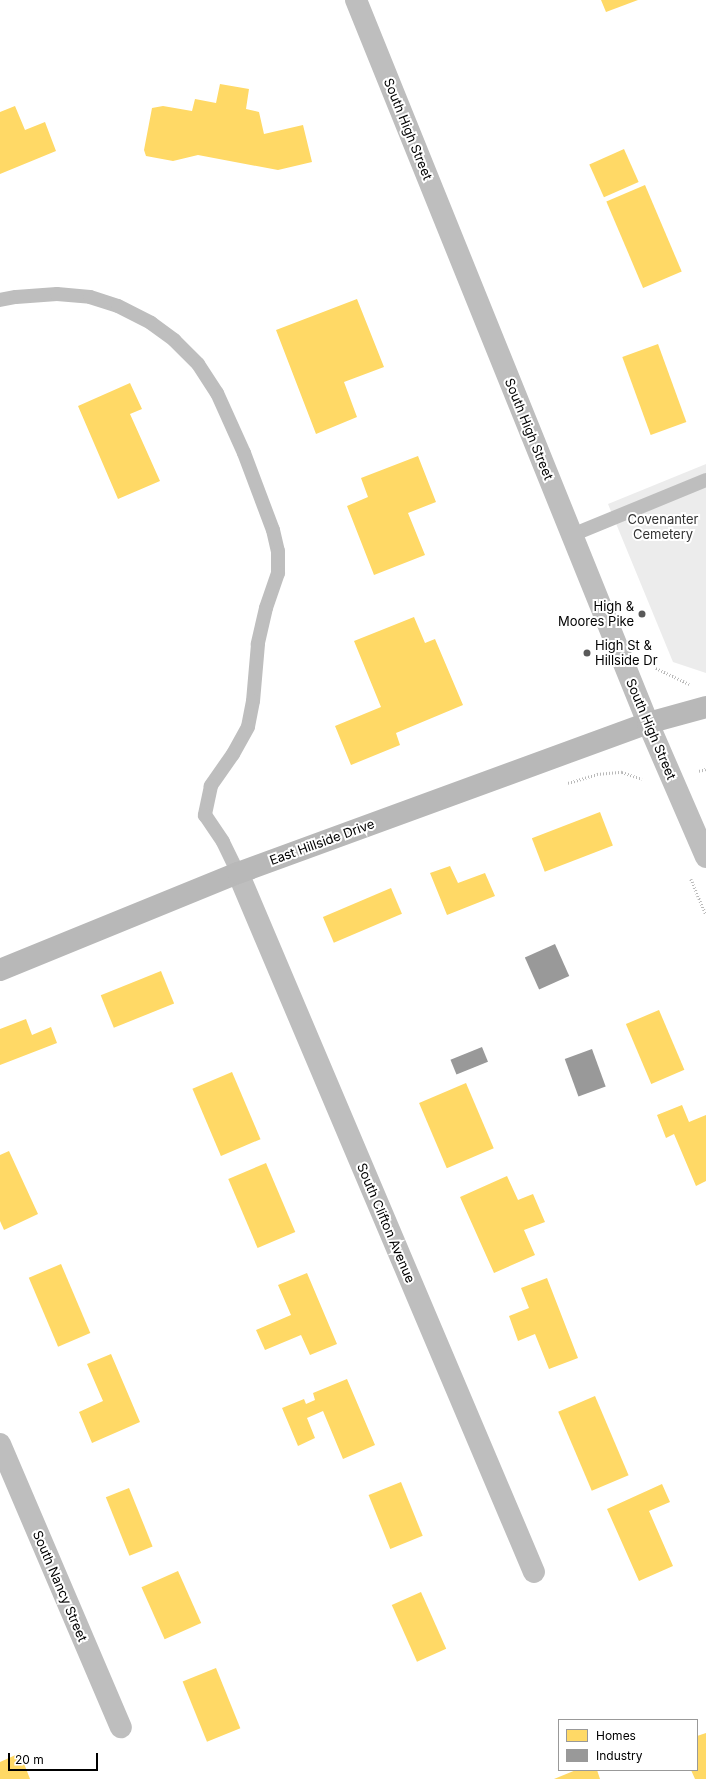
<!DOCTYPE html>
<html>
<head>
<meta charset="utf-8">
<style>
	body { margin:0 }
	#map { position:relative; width:706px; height:1779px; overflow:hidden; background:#fff; font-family:Inter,sans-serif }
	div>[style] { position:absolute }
	.green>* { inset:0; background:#ececec }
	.homes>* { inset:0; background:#ffd966; transform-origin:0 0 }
	.industry>* { inset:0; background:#999; transform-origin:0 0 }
	.path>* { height:2.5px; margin-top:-1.25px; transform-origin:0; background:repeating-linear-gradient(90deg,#b9b9b9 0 1px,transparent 0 3px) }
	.service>* { height:14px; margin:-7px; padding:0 7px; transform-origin:7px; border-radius:7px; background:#bebebe }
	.minor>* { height:22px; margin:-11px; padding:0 11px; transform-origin:11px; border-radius:11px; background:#bebebe }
	.tertiary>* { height:22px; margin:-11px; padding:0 11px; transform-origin:11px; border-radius:11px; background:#bebebe }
	.secondary>* { height:22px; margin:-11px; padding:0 11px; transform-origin:11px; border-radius:11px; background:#b8b8b8 }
	.dots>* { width:11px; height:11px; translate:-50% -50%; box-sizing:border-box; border:2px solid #fff; border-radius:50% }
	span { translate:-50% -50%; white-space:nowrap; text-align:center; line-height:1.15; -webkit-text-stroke:4px #fff; paint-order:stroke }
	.street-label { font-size:13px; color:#000 }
	.park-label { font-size:13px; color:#333 }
	.poi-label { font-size:13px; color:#000 }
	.right { translate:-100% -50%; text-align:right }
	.left { translate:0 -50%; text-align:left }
	.legend { position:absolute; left:558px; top:1719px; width:140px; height:52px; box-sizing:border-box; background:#fff; border:1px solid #999; margin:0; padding:5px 7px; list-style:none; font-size:12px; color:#000 }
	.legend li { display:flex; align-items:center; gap:8px; height:20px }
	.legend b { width:20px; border:1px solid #999 }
	.scale { position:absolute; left:8px; top:1753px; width:90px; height:18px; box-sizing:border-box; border:2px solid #000; border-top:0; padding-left:5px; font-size:12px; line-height:14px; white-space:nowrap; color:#000; -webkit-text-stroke:3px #fff; paint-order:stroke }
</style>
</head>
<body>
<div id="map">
	<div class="green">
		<i style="clip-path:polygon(706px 464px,706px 673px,673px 662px,608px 504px)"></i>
	</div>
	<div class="homes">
		<i style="clip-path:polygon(601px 0,638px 0,606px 12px)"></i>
		<i style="clip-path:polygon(220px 84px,249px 89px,246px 109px,259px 112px,264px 134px,303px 125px,312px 162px,278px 170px,198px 155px,173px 161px,146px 156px,144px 150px,152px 108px,163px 106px,192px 111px,195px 99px,216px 103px)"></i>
		<i style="clip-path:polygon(15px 106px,25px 130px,45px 122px,56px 151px,0 174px,0 112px)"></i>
		<i style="left:624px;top:149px;width:36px;height:38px;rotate:66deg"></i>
		<i style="left:645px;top:185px;width:94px;height:42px;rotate:67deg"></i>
		<i style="clip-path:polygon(357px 299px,384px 367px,344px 382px,357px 417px,316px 434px,276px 330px)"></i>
		<i style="left:658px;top:344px;width:83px;height:38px;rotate:70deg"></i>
		<i style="clip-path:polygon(130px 383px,142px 409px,130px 414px,160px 481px,118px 499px,78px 406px)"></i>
		<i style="clip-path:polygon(418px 456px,436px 502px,408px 513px,425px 555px,374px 575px,347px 506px,368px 497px,361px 478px)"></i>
		<i style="clip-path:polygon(414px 617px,425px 643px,435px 639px,463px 705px,396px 733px,400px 745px,351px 765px,335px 726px,381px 707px,354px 641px)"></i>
		<i style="left:600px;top:812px;width:36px;height:73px;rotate:69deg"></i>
		<i style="clip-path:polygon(450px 866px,458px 883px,485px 873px,495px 896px,447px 915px,430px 873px)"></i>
		<i style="left:391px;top:888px;width:28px;height:74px;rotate:67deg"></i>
		<i style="left:161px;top:971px;width:35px;height:65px;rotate:68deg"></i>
		<i style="left:659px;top:1010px;width:65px;height:36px;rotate:67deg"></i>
		<i style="clip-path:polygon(26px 1019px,32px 1035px,51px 1027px,57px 1043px,0 1065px,0 1029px)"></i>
		<i style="left:232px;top:1072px;width:73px;height:43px;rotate:67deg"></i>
		<i style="left:466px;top:1083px;width:71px;height:51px;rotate:67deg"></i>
		<i style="clip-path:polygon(682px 1105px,689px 1122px,706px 1115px,706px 1181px,696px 1186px,674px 1134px,666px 1138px,657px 1115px)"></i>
		<i style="clip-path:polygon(9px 1151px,38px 1214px,4px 1230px,0 1221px,0 1155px)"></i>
		<i style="left:266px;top:1163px;width:75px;height:41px;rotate:67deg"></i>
		<i style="clip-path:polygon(507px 1176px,518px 1200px,533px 1194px,545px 1222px,524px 1230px,535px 1255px,494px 1273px,460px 1197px)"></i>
		<i style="left:61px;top:1264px;width:75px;height:35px;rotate:67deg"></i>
		<i style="clip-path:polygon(307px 1273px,337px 1344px,310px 1355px,301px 1335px,265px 1350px,256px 1330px,291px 1315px,278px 1285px)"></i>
		<i style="clip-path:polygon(547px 1278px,578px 1358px,549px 1369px,535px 1334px,518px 1341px,509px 1316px,529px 1308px,521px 1288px)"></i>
		<i style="clip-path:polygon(111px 1354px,140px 1422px,92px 1443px,79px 1412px,103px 1401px,87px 1364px)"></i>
		<i style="clip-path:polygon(347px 1379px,375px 1445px,343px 1459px,323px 1411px,307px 1418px,315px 1438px,298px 1446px,282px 1408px,304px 1399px,306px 1404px,315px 1400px,313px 1393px)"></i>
		<i style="left:595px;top:1396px;width:86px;height:40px;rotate:67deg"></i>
		<i style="left:401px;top:1482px;width:58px;height:35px;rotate:68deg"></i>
		<i style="clip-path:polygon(662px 1484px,670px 1502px,649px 1511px,673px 1566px,639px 1581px,607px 1509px)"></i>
		<i style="left:129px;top:1488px;width:63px;height:25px;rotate:68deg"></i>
		<i style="left:178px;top:1571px;width:57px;height:40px;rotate:66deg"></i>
		<i style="left:421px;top:1592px;width:62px;height:32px;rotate:66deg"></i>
		<i style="left:216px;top:1668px;width:65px;height:36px;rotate:68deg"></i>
		<i style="clip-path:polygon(706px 1733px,706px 1779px,695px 1779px,691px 1770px,697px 1770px,697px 1736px)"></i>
		<i style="clip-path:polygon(20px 1753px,30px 1779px,0 1779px,0 1762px)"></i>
		<i style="clip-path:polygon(576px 1770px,597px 1770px,600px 1779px,554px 1779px)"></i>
	</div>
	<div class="industry">
		<i style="left:555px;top:944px;width:35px;height:33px;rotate:66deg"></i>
		<i style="left:482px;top:1047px;width:16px;height:34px;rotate:68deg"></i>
		<i style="left:592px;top:1049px;width:40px;height:29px;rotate:70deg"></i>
	</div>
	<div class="path">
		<i style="left:656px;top:668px;width:37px;rotate:26deg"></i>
		<i style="left:699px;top:771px;width:7px;rotate:-16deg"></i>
		<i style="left:568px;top:783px;width:30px;rotate:-17deg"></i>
		<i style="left:597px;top:774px;width:25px;rotate:-5deg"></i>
		<i style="left:622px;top:772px;width:21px;rotate:19deg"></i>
		<i style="left:691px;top:879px;width:38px;rotate:67deg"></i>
	</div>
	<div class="service">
		<i style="left:0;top:300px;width:16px;rotate:-11deg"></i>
		<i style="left:16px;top:297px;width:41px;rotate:-4.2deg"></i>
		<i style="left:57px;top:294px;width:33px;rotate:5deg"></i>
		<i style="left:90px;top:297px;width:29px;rotate:18deg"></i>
		<i style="left:118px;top:306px;width:37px;rotate:27deg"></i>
		<i style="left:151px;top:323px;width:29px;rotate:36deg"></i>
		<i style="left:174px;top:340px;width:34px;rotate:45deg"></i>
		<i style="left:198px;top:364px;width:35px;rotate:57deg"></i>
		<i style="left:217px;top:393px;width:66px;rotate:65.8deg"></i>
		<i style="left:244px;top:453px;width:82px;rotate:69.4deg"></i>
		<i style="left:273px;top:530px;width:22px;rotate:77deg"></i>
		<i style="left:278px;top:551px;width:22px;rotate:90deg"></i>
		<i style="left:278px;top:573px;width:37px;rotate:109deg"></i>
		<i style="left:266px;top:608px;width:37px;rotate:103deg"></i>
		<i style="left:258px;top:644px;width:57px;rotate:95deg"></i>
		<i style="left:253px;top:701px;width:26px;rotate:101deg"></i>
		<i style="left:248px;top:727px;width:31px;rotate:119deg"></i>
		<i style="left:233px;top:754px;width:39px;rotate:125deg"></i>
		<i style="left:211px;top:786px;width:30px;rotate:102deg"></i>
		<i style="left:205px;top:815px;width:32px;rotate:56deg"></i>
		<i style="left:223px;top:842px;width:34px;rotate:64deg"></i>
		<i style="left:572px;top:535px;width:145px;rotate:-22.3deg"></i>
	</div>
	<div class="minor">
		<i style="left:238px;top:873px;width:759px;rotate:67.05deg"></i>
		<i style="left:0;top:1444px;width:308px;rotate:66.9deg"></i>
	</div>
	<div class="tertiary">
		<i style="left:356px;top:0;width:780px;rotate:68.01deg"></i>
		<i style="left:648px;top:723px;width:146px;rotate:66.6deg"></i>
	</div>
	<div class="secondary">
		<i style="left:0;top:970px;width:257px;rotate:-22.2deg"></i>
		<i style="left:238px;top:873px;width:437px;rotate:-20.1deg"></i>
		<i style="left:648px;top:723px;width:60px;rotate:-15.4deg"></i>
	</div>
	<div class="dots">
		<i style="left:642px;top:614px;background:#595959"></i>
		<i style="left:587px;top:653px;background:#595959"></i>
	</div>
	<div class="street-label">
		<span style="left:408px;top:129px;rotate:68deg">South High Street</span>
		<span style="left:529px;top:429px;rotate:68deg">South High Street</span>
		<span style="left:651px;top:729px;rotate:67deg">South High Street</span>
		<span style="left:322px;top:842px;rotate:-20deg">East Hillside Drive</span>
		<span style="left:386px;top:1223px;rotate:67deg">South Clifton Avenue</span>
		<span style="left:60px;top:1586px;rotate:67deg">South Nancy Street</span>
	</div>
	<div class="park-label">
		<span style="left:663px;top:527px">Covenanter<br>Cemetery</span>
	</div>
	<div class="poi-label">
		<span class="right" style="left:634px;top:614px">High &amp;<br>Moores Pike</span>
		<span class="left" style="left:595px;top:653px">High St &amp;<br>Hillside Dr</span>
	</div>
	<ul class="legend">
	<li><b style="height:11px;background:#ffd966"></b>Homes</li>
	<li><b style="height:11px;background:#999"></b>Industry</li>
	</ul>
	<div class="scale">20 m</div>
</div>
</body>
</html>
